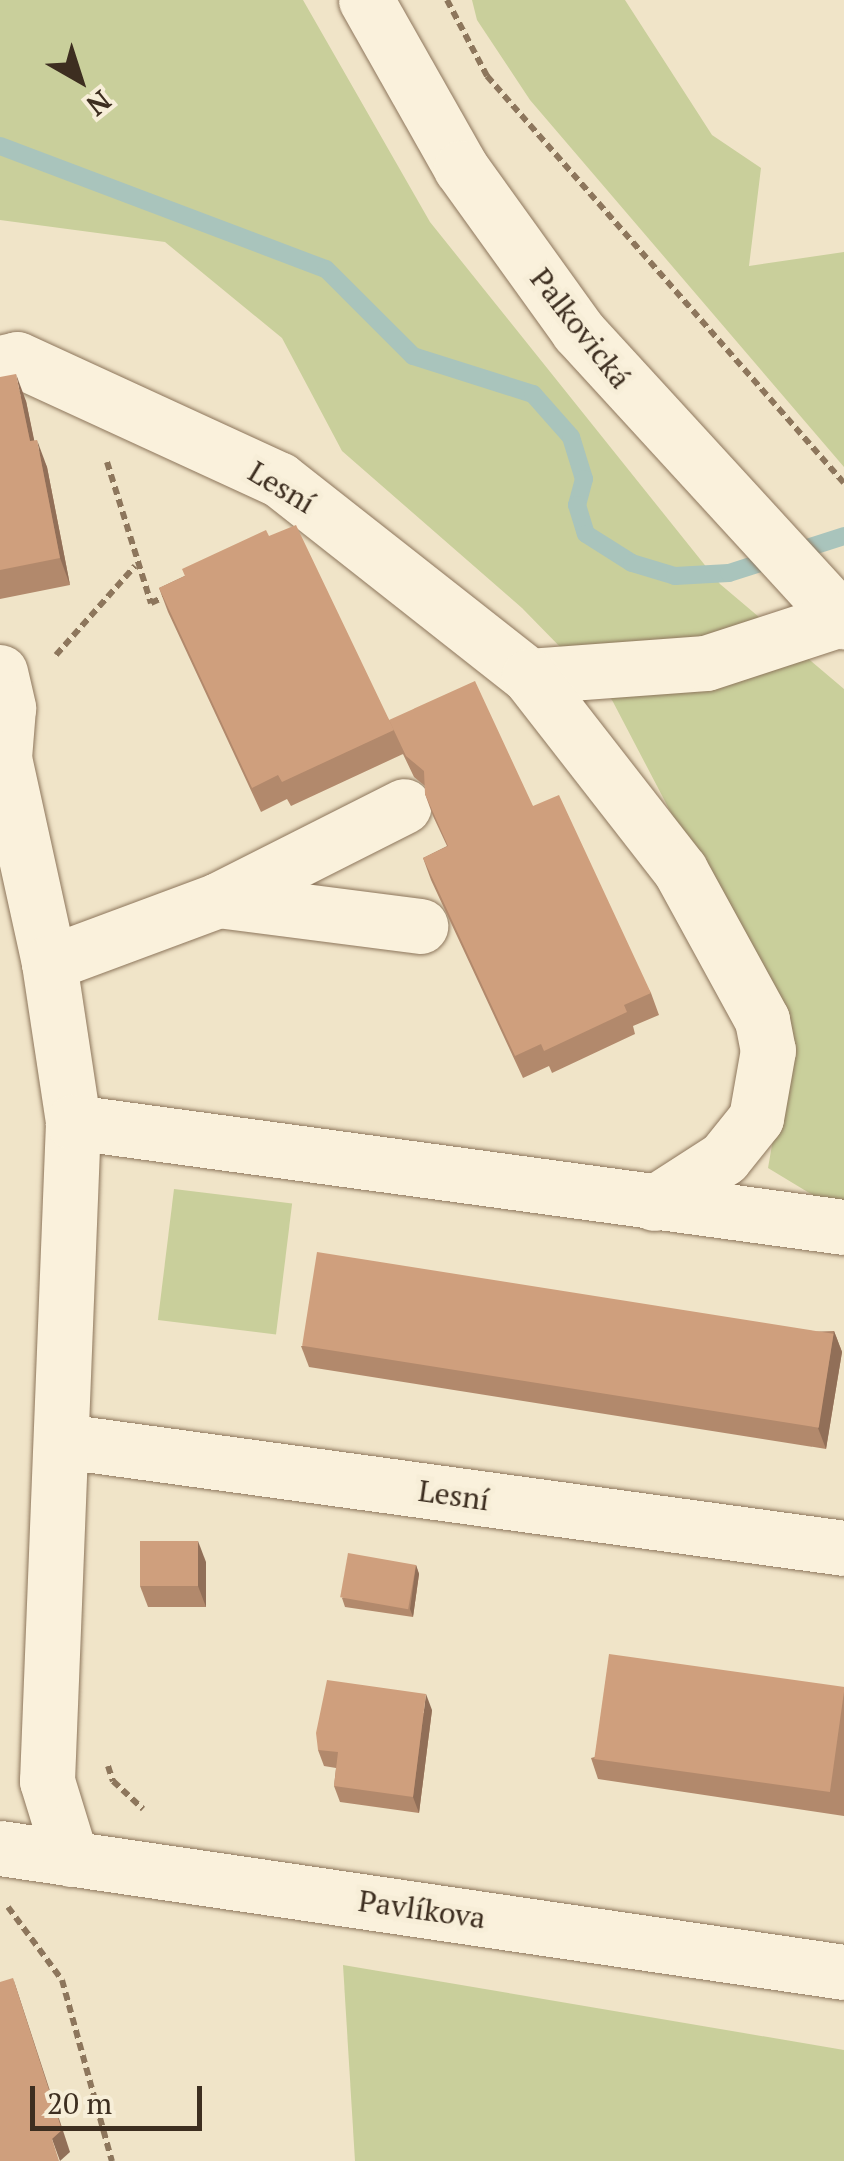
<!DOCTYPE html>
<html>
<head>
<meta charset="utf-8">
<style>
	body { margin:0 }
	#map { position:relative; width:844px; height:2161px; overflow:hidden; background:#f0e4c8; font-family:"PT Serif",serif }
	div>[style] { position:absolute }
	.green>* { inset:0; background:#c9cf9b; transform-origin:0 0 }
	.stream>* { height:18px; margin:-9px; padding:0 9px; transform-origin:9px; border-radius:9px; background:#a9c4bc }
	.path>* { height:6px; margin-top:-3px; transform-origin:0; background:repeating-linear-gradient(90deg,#8d765c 0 8px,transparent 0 13px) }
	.roads { filter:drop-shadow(0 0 2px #8d765c) drop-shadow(0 0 2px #8d765c) }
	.minor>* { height:55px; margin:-27.5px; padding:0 27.5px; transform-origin:27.5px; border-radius:27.5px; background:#faf1dc }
	.wall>* { inset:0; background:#b2896c }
	.shaded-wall>* { inset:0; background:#916f58 }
	.building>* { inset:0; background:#cf9f7d; transform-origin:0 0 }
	span { translate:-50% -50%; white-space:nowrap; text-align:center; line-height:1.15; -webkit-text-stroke:10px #f7eed8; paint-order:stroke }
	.street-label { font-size:30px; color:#3d2e20 }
	.north { position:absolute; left:30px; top:30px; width:100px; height:100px; -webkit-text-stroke:8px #f7eed8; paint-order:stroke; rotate:141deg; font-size:28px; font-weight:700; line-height:40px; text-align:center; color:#3d2e20 }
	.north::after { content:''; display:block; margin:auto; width:35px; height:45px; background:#3d2e20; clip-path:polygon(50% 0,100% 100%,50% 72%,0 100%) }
	.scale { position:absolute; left:30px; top:2086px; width:172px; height:45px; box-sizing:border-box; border:5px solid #3d2e20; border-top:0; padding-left:12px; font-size:30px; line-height:35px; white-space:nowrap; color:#3d2e20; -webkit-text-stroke:8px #f7eed8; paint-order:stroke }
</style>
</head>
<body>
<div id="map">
	<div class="green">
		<i style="clip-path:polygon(0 0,303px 0,430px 222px,720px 584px,844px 689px,844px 1214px,768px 1168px,787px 1059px,725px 916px,612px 700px,522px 608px,342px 451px,282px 338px,165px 242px,0 220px)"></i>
		<i style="clip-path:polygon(472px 0,625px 0,712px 135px,761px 168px,749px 266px,844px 252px,844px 467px,530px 100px,477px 20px)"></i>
		<i style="left:174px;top:1189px;width:119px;height:132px;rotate:7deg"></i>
		<i style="clip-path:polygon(343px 1965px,844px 2050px,844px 2161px,355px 2161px)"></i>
	</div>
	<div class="stream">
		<i style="left:0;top:146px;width:348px;rotate:20.7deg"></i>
		<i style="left:326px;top:269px;width:123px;rotate:45deg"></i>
		<i style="left:413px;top:356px;width:126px;rotate:17.6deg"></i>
		<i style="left:533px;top:394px;width:57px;rotate:48.5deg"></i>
		<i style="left:571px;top:437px;width:44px;rotate:72.8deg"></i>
		<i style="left:584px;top:479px;width:27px;rotate:105deg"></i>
		<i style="left:577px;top:505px;width:30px;rotate:73deg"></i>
		<i style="left:586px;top:534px;width:54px;rotate:32.2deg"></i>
		<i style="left:632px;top:563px;width:45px;rotate:16.8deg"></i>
		<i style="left:675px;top:576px;width:54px;rotate:-3.2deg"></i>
		<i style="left:729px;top:573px;width:121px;rotate:-17.8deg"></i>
	</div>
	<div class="path">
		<i style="left:447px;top:0;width:86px;rotate:62.2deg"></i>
		<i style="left:487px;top:76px;width:541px;rotate:48.74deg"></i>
		<i style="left:107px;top:462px;width:148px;rotate:72.7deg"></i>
		<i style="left:151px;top:603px;width:19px;rotate:-25deg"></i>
		<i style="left:56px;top:655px;width:119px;rotate:-48.4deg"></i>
		<i style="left:108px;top:1766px;width:16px;rotate:72deg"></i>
		<i style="left:113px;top:1781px;width:41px;rotate:43deg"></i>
		<i style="left:8px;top:1907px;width:91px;rotate:53.5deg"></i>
		<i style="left:62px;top:1980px;width:188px;rotate:74.6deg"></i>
	</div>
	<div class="roads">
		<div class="minor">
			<i style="left:366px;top:0;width:193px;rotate:60.5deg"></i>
			<i style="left:461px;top:168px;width:201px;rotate:54.3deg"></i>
			<i style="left:578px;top:331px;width:394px;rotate:47.5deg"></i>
			<i style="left:0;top:363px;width:17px;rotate:-13deg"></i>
			<i style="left:17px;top:359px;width:289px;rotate:24.7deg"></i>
			<i style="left:280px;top:480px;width:317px;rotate:38.2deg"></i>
			<i style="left:529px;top:676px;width:177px;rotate:-4.2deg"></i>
			<i style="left:706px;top:663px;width:142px;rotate:-18.1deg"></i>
			<i style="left:0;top:672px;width:37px;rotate:77deg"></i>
			<i style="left:8px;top:708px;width:50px;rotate:94.6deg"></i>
			<i style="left:4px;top:758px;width:210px;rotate:77.6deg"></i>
			<i style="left:49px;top:963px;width:161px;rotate:81.4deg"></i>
			<i style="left:529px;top:676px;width:246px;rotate:52.1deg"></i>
			<i style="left:680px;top:870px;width:171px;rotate:61.3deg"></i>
			<i style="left:762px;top:1020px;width:31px;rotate:79deg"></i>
			<i style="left:768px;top:1050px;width:69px;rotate:100deg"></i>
			<i style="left:756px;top:1118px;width:51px;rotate:128.7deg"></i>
			<i style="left:724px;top:1158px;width:83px;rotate:147.3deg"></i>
			<i style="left:218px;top:900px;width:204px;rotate:7.3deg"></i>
			<i style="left:49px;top:963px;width:180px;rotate:-20.4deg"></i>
			<i style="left:218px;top:900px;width:208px;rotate:-26.8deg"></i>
			<i style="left:63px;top:1441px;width:788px;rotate:7.8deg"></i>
			<i style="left:0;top:1848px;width:853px;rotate:8.36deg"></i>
			<i style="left:71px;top:1859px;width:82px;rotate:-107.1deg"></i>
			<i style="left:47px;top:1781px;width:660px;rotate:-87.74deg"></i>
			<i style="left:73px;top:1122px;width:778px;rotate:7.76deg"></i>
		</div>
	</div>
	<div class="wall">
		<i style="clip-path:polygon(0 377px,26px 401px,34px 441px,47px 467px,70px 585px,0 599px)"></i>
		<i style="clip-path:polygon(269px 536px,389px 720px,533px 806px,651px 993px,659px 1015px,633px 1026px,635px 1034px,552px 1073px,549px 1066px,523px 1078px,431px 880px,423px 858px,447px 846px,433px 816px,425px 794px,425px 786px,414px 777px,402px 752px,403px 754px,291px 806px,287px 799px,261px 812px,168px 612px,159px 588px)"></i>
		<i style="clip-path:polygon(834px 1331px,842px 1352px,826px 1449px,309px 1367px,301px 1346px)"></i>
		<i style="clip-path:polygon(206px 1562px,206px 1607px,148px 1607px,140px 1586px)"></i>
		<i style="clip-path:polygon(416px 1565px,419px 1574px,413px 1617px,345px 1607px,342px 1598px)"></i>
		<i style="clip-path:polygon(844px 1689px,844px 1816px,598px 1779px,591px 1758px)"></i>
		<i style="clip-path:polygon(432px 1710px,419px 1813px,340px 1802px,334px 1786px,336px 1768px,324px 1766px,318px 1750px)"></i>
	</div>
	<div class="shaded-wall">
		<i style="clip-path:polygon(16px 374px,26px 401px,40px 468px,30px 441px)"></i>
		<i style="clip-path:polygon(37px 440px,47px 467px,70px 585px,60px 558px)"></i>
		<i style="clip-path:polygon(834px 1331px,842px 1352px,826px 1449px,818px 1428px)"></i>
		<i style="clip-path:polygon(198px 1541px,206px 1562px,206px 1607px,198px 1586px)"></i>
		<i style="clip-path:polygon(416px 1565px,419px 1574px,413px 1617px,410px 1609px)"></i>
		<i style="clip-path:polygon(426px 1694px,432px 1710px,419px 1813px,413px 1797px)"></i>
		<i style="clip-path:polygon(13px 1978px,70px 2152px,60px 2161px,52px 2139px)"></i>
	</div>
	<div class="building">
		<i style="clip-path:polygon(16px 374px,30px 441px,37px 440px,60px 558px,0 570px,0 377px)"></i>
		<i style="clip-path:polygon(296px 525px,394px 730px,282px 782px,278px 775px,252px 788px,159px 588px,185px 576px,182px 569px,266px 530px,269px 536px)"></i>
		<i style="clip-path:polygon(475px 681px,533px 806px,559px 795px,651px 993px,624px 1005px,627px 1012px,544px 1051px,541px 1044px,515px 1056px,423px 858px,448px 846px,425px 794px,424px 771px,406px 756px,389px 720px)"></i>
		<i style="left:317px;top:1252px;width:523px;height:95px;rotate:9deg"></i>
		<i style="left:140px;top:1541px;width:58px;height:45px"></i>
		<i style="left:348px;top:1553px;width:69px;height:45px;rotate:10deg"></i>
		<i style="left:609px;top:1654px;width:238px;height:106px;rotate:8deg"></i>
		<i style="clip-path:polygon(327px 1680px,426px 1694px,413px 1797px,334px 1786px,338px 1752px,318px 1750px,316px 1733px)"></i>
		<i style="clip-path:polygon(13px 1978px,62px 2130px,52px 2139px,59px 2161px,0 2161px,0 1982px)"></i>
	</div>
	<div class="street-label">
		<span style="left:581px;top:328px;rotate:52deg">Palkovická</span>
		<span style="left:282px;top:487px;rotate:31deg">Lesní</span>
		<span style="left:454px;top:1495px;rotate:8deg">Lesní</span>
		<span style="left:422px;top:1909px;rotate:8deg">Pavlíkova</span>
	</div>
	<div class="north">N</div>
	<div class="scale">20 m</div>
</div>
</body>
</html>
